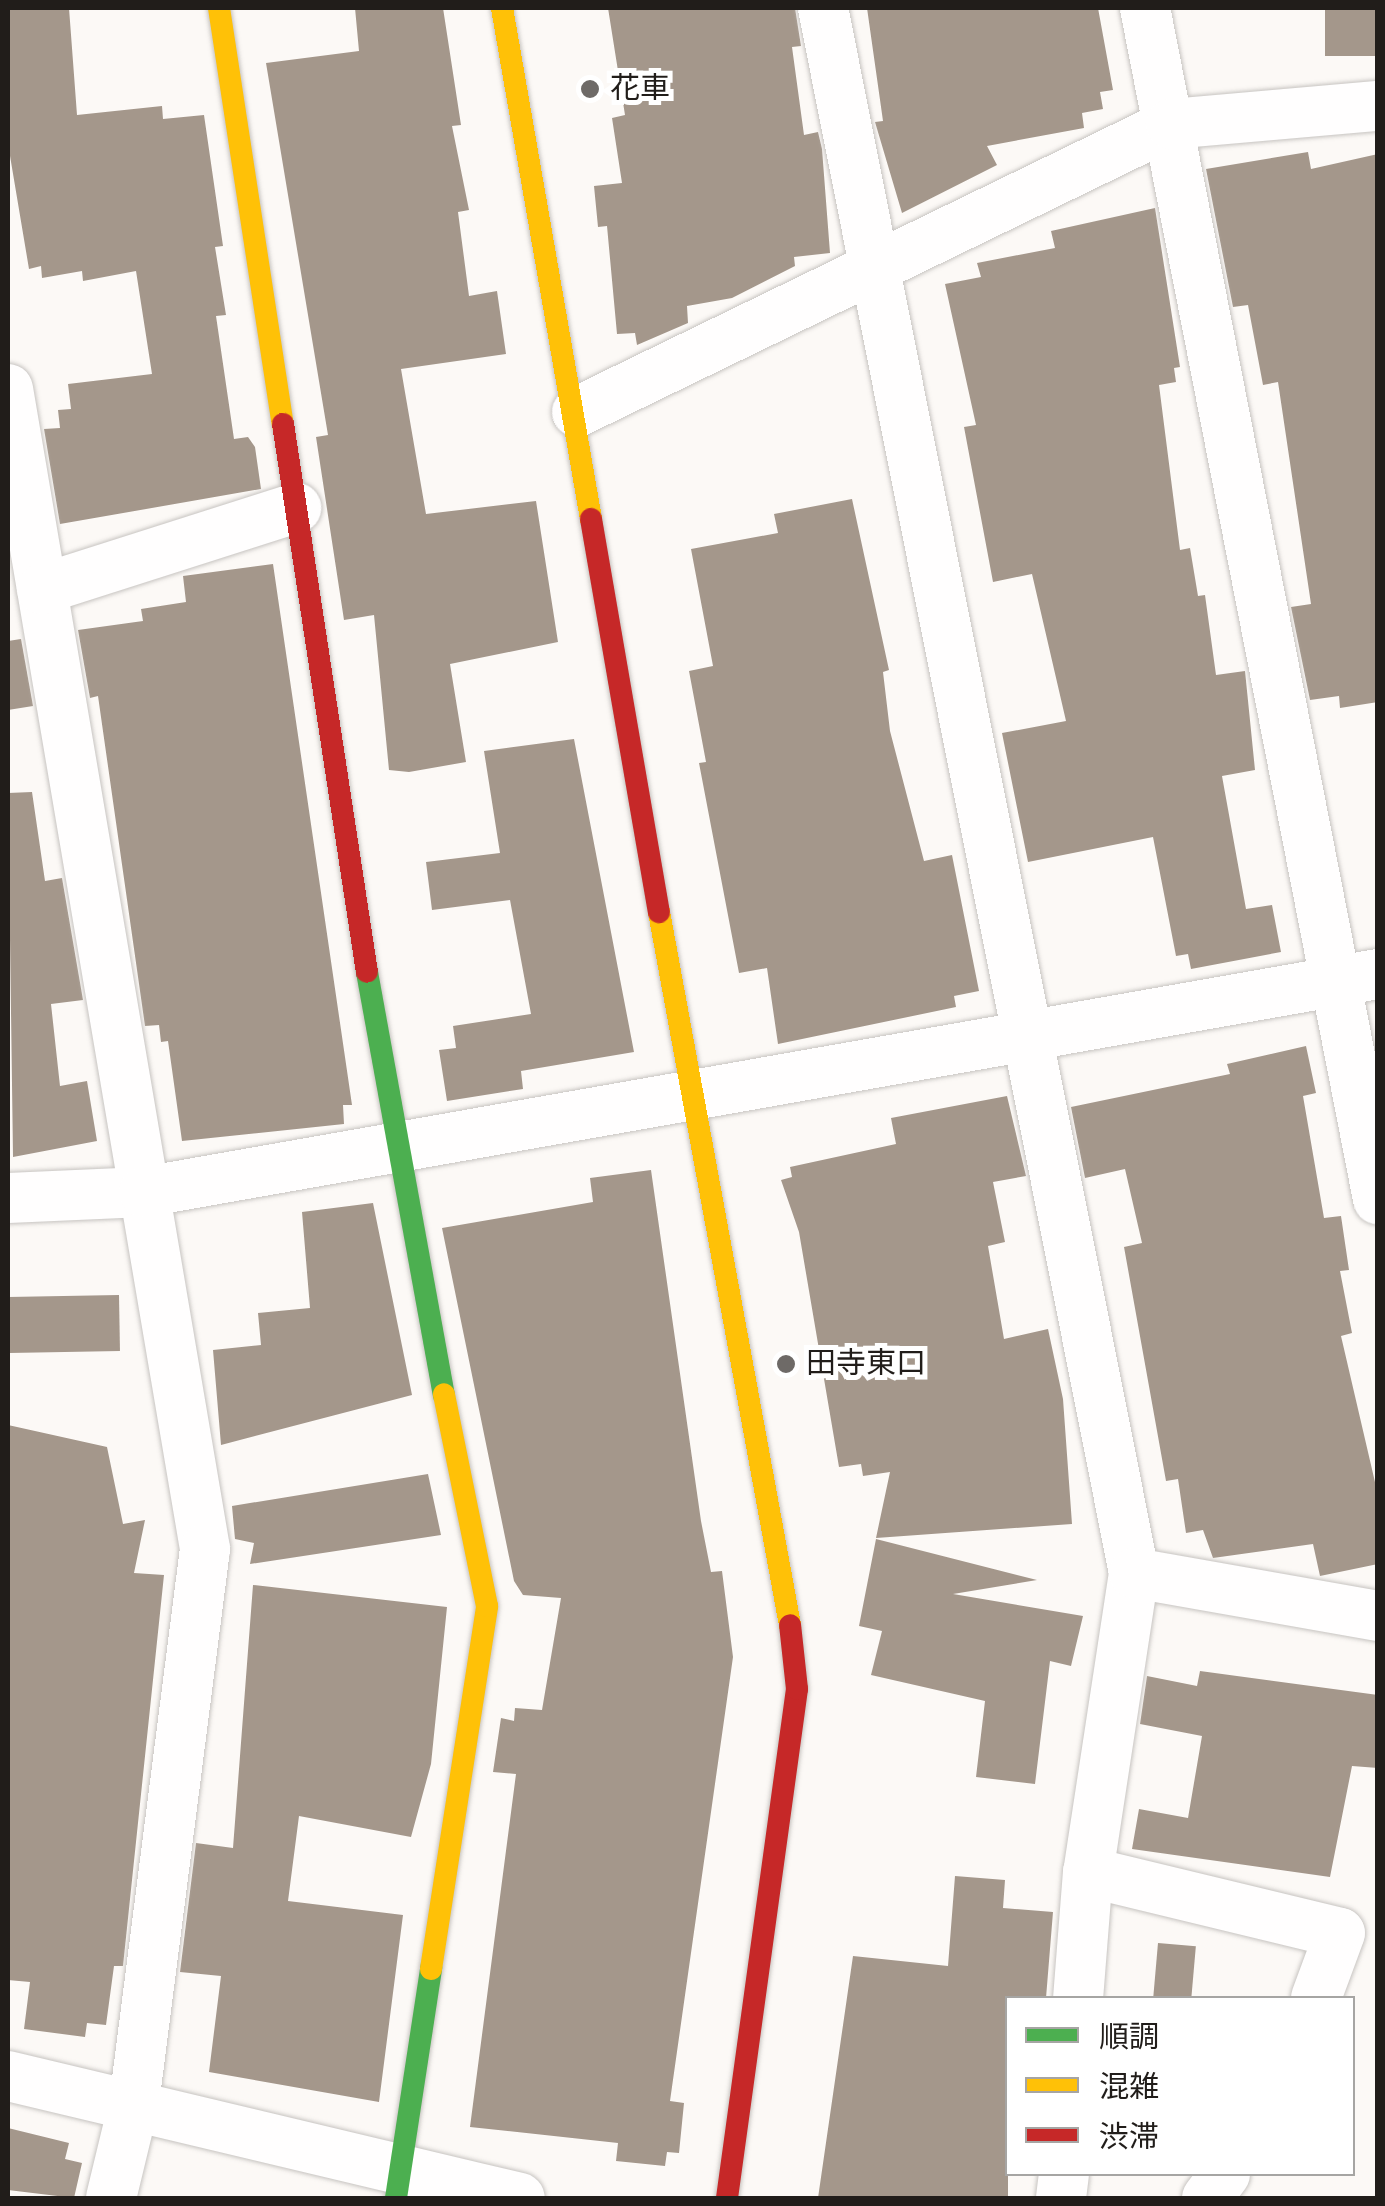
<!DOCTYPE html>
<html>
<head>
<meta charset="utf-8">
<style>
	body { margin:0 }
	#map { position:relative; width:1385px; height:2206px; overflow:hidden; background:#fcf9f6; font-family:"Nunito Sans","Noto Sans JP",sans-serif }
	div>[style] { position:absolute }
	.building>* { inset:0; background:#a4978b; transform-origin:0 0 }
	.roads { filter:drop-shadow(0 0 2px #c7c4c1) drop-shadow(0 0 2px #c7c4c1) }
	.street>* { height:50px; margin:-25px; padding:0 25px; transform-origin:25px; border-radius:25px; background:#fffefe }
	.fast>* { height:22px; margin:-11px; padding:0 11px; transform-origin:11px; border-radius:11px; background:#4caf50 }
	.slow>* { height:22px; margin:-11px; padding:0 11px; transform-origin:11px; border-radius:11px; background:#ffc107 }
	.jam>* { height:22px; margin:-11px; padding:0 11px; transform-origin:11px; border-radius:11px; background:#c62828 }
	.dots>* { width:28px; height:28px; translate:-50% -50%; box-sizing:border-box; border:5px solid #fff; border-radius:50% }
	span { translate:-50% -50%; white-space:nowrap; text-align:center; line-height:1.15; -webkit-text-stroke:10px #fff; paint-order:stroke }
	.poi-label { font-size:30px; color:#211d1a }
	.left { translate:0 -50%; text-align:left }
	.frame { position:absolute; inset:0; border:10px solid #211d1a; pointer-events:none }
	.legend { position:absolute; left:1005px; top:1996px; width:350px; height:180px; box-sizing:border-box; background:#fff; border:2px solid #a6a5a3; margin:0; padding:12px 18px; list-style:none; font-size:30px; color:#211d1a }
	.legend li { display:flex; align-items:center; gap:20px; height:50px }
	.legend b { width:50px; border:2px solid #a6a5a3 }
</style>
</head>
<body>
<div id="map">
	<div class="building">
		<i style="clip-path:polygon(8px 8px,69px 8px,77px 115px,162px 106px,163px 119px,204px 115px,223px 246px,215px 247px,226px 315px,216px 316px,234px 439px,248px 437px,255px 447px,261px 489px,60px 524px,44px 429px,60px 428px,58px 410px,71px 409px,68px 384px,152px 374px,136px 271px,83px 281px,82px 271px,42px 278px,41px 266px,29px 269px,8px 144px)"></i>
		<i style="clip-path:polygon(355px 8px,443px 8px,461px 125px,452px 126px,469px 210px,458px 212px,469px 296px,497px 291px,506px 354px,401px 369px,426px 514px,536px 501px,558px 642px,450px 664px,466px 762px,409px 772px,389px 770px,374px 615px,344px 620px,316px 437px,328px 435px,266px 63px,359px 51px)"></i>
		<i style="clip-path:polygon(608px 8px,795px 8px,801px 46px,792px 47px,804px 135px,818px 132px,822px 149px,830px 253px,794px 257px,795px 266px,732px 298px,687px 306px,688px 323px,637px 345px,635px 333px,617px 334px,607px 226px,598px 227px,594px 186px,622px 183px,612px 118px,625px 115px)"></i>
		<i style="clip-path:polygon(867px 8px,1098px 8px,1113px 90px,1100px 92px,1103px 109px,1082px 113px,1084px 128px,987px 146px,997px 165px,902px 213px,875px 122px,883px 121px)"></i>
		<i style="left:1378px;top:9px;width:47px;height:53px;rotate:90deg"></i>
		<i style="clip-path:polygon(1308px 152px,1311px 169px,1378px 154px,1378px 702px,1340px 708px,1339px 696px,1310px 700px,1291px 607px,1311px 604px,1278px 382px,1263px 385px,1248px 305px,1233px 307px,1206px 169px)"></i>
		<i style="clip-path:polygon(1155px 208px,1180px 367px,1174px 368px,1176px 382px,1159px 385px,1180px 550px,1190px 548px,1198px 596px,1205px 595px,1216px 675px,1245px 671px,1255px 770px,1222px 776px,1246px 909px,1272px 905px,1281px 952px,1191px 969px,1188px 954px,1176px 956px,1153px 837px,1028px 862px,1002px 733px,1066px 721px,1032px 574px,993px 582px,964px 427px,976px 425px,945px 284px,981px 277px,977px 263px,1055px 248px,1051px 231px)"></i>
		<i style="clip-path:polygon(852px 499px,889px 670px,883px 672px,890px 731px,924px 861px,952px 855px,979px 991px,954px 996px,956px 1007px,778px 1044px,767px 968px,739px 973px,699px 763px,706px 762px,689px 671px,713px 666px,691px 549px,778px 533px,774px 514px)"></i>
		<i style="clip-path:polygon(273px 564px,352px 1105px,343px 1105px,344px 1124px,182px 1141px,168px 1041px,161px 1042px,159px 1025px,145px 1026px,98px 696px,90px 698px,78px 630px,143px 621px,141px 609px,186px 602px,183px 576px)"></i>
		<i style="clip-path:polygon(21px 639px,33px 706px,8px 710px,8px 641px)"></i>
		<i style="clip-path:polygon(574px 739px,634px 1052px,521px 1071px,523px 1089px,447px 1101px,439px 1050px,456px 1048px,453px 1026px,531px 1014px,510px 900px,432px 910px,426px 862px,500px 853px,484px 751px)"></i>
		<i style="clip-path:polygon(32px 792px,45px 881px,62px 878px,83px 1000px,51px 1004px,60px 1086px,87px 1081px,97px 1141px,13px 1157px,8px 793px)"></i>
		<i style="clip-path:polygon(1306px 1046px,1316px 1093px,1303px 1096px,1324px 1218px,1341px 1216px,1349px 1270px,1340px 1271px,1352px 1333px,1341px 1336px,1378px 1495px,1378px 1564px,1320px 1576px,1313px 1544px,1213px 1558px,1203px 1530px,1186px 1533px,1178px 1479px,1166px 1481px,1124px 1247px,1142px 1243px,1125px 1169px,1085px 1178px,1071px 1107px,1230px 1074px,1227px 1064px)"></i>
		<i style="clip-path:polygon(1007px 1096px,1026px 1176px,993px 1182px,1005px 1242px,988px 1246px,1004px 1339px,1048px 1329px,1063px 1399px,1072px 1524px,876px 1538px,890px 1472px,863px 1476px,861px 1464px,839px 1467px,799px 1232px,781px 1180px,792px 1177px,790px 1167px,896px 1144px,891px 1118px)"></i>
		<i style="clip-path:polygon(651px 1170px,701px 1521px,711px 1572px,722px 1571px,733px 1657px,670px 2101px,684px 2103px,679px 2153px,667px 2152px,665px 2166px,616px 2161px,618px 2143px,470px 2127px,516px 1774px,493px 1772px,501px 1718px,514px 1721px,515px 1708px,542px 1710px,561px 1598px,523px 1595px,514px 1581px,442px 1228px,593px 1202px,590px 1178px)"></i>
		<i style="clip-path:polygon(373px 1203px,412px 1395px,221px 1445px,213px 1350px,261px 1345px,258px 1313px,310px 1308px,302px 1212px)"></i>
		<i style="left:119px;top:1295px;width:56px;height:111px;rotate:89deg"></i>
		<i style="clip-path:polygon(8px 1425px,107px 1447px,123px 1524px,145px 1520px,134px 1573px,164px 1575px,123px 1966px,114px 1966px,106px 2025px,87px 2023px,85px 2037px,24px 2029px,30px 1982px,8px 1980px)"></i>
		<i style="clip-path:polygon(428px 1474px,441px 1535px,250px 1564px,254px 1543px,235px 1539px,232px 1506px)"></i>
		<i style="clip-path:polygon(876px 1539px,1037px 1580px,953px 1594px,1083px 1616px,1071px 1666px,1050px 1661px,1035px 1784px,976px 1777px,985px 1701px,871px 1675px,882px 1631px,859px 1626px)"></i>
		<i style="clip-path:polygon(253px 1585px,447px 1607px,431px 1764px,411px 1837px,299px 1816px,288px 1901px,403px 1915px,379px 2102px,209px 2072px,221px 1976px,180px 1972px,196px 1843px,233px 1848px)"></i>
		<i style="clip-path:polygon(1200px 1671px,1378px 1695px,1378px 1768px,1352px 1766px,1330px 1877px,1132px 1849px,1139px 1809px,1188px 1818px,1202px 1736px,1140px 1724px,1147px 1676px,1197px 1686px)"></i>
		<i style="clip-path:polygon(955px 1876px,1005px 1880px,1003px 1908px,1053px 1912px,1046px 1998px,1008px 1998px,1008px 2198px,818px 2198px,853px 1956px,948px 1966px)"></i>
		<i style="left:1158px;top:1943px;width:38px;height:55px;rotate:5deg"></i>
		<i style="clip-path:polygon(8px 2128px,69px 2143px,65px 2159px,82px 2163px,74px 2198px,8px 2190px)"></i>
	</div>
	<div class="roads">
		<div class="street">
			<i style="left:823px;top:8px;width:1596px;rotate:78.76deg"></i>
			<i style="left:1134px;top:1573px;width:303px;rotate:98.7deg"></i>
			<i style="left:1088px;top:1872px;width:126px;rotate:94.5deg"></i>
			<i style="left:1145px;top:8px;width:1214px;rotate:78.93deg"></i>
			<i style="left:8px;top:389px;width:1177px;rotate:80.36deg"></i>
			<i style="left:205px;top:1549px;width:559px;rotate:97.3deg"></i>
			<i style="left:134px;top:2103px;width:98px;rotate:103.6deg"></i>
			<i style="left:577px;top:412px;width:660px;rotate:-25.87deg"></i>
			<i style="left:1171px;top:124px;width:208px;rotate:-5deg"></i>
			<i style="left:42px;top:589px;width:267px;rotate:-17.7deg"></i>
			<i style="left:8px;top:1198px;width:136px;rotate:-2.5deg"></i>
			<i style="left:144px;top:1192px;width:1253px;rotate:-10.02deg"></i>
			<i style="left:1134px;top:1573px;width:248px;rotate:10deg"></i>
			<i style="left:1088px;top:1872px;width:259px;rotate:13.6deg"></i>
			<i style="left:1340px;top:1933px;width:69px;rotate:110.3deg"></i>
			<i style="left:8px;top:2076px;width:526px;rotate:13.4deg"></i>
			<i style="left:1061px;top:2198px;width:24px;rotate:-83deg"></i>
			<i style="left:1207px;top:2198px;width:30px;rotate:-53deg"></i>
		</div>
		<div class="fast">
			<i style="left:367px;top:972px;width:429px;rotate:79.7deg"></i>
			<i style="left:396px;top:2198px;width:232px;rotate:-81.3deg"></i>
		</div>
		<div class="slow">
			<i style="left:219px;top:8px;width:421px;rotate:81.3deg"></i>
			<i style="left:502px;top:8px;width:519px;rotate:80.12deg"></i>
			<i style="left:659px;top:912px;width:725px;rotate:79.59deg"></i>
			<i style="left:431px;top:1969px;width:367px;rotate:-81.2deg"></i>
			<i style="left:487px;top:1606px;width:216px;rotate:-101.5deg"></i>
		</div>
		<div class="jam">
			<i style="left:283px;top:424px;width:554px;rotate:81.29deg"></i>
			<i style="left:591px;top:519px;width:399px;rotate:80.2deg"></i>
			<i style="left:727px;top:2198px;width:514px;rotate:-82.17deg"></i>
			<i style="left:797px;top:1689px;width:64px;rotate:-96.2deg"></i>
		</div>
	</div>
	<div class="dots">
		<i style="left:590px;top:89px;background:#6e6a67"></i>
		<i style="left:786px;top:1364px;background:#6e6a67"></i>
	</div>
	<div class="poi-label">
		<span class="left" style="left:610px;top:89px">花車</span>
		<span class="left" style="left:806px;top:1364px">田寺東口</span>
	</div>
	<div class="frame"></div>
	<ul class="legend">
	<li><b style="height:12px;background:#4caf50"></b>順調</li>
	<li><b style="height:12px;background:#ffc107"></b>混雑</li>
	<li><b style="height:12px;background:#c62828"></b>渋滞</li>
	</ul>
</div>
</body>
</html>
